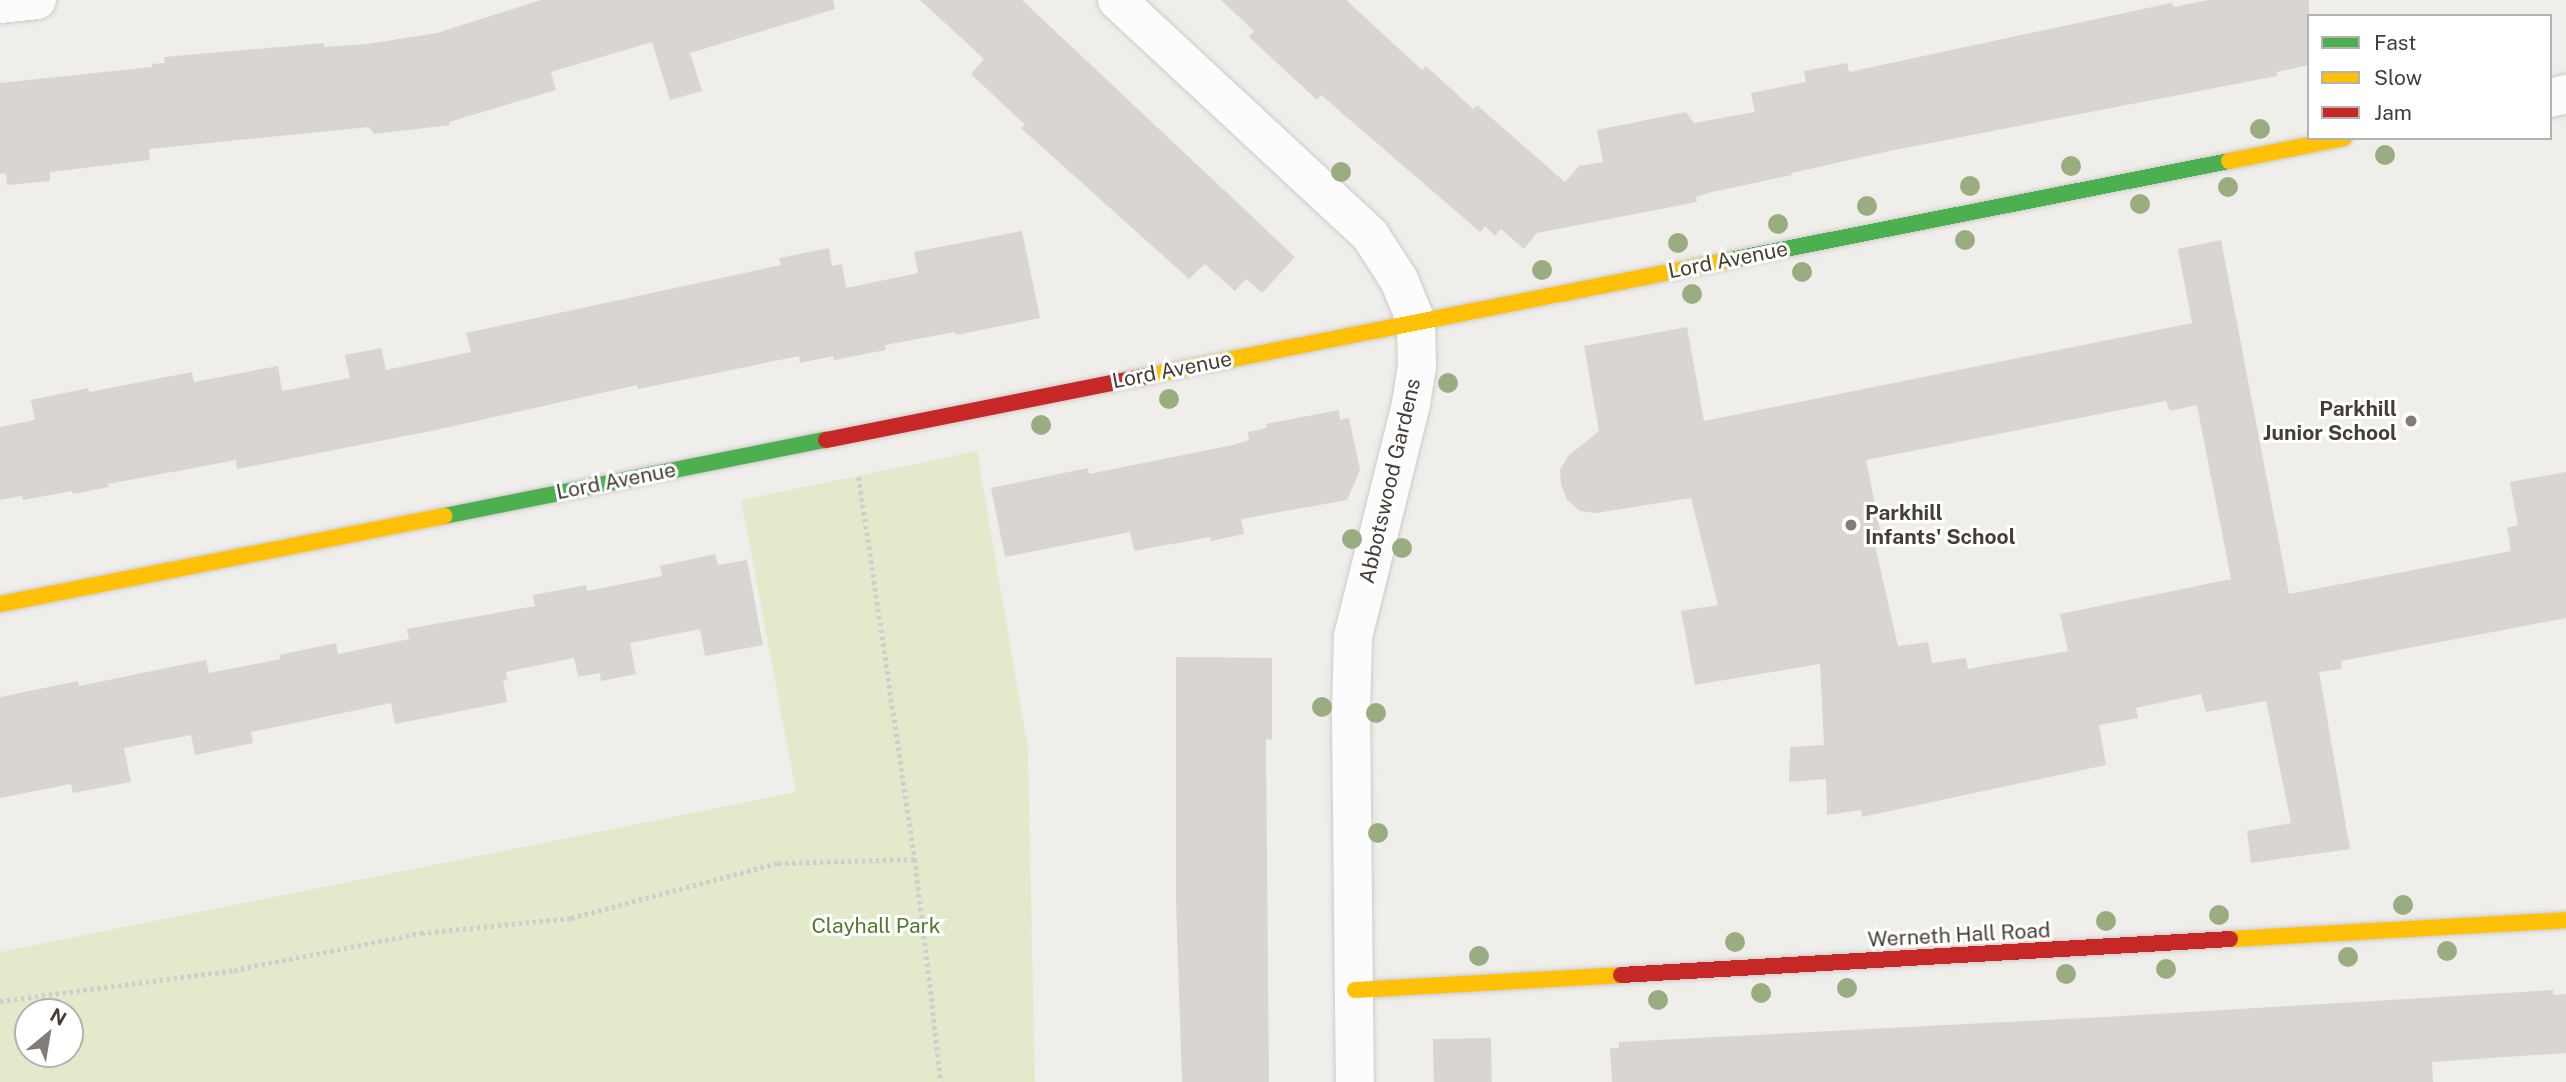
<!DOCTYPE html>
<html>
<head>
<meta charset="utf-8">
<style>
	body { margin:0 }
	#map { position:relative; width:2566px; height:1082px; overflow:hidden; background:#f0eeeb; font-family:"Public Sans",sans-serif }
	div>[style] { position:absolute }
	.green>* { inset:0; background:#e2eacb }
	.building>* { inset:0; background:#d8d5d2; transform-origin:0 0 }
	.path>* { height:4.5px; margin-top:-2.25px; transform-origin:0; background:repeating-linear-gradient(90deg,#d1cecb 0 3.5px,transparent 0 7px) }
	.roads { filter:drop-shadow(0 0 2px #cecbc8) drop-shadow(0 0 2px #cecbc8) }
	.street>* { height:38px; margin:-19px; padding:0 19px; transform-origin:19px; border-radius:19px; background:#fdfcfc }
	.fast>* { height:16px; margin:-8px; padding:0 8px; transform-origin:8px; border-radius:8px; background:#4caf50 }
	.slow>* { height:16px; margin:-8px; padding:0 8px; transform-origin:8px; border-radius:8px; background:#ffc107 }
	.jam>* { height:16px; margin:-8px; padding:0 8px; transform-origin:8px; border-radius:8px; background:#c62828 }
	.trees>* { width:20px; height:20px; margin:-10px; border-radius:50%; background:#9aad81 }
	.dots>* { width:19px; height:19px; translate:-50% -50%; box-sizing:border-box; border:4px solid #fff; border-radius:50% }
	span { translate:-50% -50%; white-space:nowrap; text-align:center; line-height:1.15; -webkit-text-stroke:6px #fff; paint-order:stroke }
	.street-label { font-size:21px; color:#463e36 }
	.poi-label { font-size:21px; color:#463e36; font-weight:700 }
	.right { translate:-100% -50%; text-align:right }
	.left { translate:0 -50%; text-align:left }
	.park-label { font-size:21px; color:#53772b }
	.legend { position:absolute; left:2307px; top:14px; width:245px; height:126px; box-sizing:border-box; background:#fff; border:2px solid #b5b2af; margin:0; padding:9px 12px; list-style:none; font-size:21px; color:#463e36 }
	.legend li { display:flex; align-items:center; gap:14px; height:35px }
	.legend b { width:35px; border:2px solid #b5b2af }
	.north { position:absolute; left:14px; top:998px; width:70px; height:70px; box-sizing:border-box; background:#fff; border:2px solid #b5b2af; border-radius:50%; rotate:30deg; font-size:19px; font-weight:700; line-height:28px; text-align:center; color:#463e36 }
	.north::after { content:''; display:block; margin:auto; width:24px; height:32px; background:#827c75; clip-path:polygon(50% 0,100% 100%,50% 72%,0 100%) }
</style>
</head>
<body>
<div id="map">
	<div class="green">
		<i style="clip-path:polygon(evenodd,977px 451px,1028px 749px,1035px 1082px,0 1082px,0 952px,796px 792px,741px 500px,977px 451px,28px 1012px,70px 1012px,70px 1054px,28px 1054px,28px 1012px)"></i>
	</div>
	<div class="building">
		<i style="clip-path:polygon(541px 0,833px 0,835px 9px,690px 53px,702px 91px,670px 100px,652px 42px,551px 72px,556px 90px,449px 122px,450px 125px,374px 134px,369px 127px,149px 149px,150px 160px,50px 172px,50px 181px,7px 185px,6px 173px,0 174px,0 83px,152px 67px,152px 64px,165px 63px,164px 57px,324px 43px,324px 47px,367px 44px,437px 33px)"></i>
		<i style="clip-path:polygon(920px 0,1022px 0,1295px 257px,1262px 293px,1246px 279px,1235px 291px,1205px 264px,1189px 279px,1021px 128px,1025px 125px,971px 74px,984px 59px)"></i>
		<i style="clip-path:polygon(1221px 0,1346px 0,1422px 70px,1426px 66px,1473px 109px,1477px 105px,1565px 182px,1579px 166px,1603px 162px,1597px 130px,1686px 112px,1694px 123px,1755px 112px,1751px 93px,1806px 82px,1804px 71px,1847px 63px,1849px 72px,2171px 3px,2174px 7px,2208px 0,2309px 0,2309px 65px,2277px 72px,2277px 76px,1889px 151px,1792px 173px,1792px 175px,1712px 192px,1696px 197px,1697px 202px,1537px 233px,1524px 249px,1501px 229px,1495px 236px,1485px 226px,1480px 232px,1321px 95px,1317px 100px,1249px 37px,1254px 31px)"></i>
		<i style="clip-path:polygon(1022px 231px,1040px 318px,956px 335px,955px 332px,885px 345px,886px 350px,834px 360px,833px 356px,800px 363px,799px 356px,638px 389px,637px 385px,436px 430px,237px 469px,236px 460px,108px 484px,109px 487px,73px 494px,72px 491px,23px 500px,22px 496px,0 500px,0 427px,35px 420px,31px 400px,88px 388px,89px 392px,192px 372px,194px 382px,278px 366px,282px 391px,350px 378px,345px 355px,381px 348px,386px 370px,471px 352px,466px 333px,781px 265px,779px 258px,829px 248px,832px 266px,842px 264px,846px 288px,918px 273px,914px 252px)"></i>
		<i style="clip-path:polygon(evenodd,2221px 240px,2289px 594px,2511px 551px,2507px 528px,2518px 525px,2510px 482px,2566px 472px,2566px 618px,2341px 661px,2342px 669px,2319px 672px,2350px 849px,2251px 863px,2247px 831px,2291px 823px,2266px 701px,2206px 712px,2201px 694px,2136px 708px,2138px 718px,2099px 725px,2106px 765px,1862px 817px,1861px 810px,1827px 815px,1826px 779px,1789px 782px,1790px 747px,1824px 745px,1820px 664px,1695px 685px,1681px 611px,1718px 605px,1691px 498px,1596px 513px,1580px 511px,1567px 500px,1561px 485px,1560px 470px,1568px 456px,1599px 431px,1584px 346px,1687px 327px,1704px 421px,2192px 323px,2178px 249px,2221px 240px,2166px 401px,2170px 411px,2197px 405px,2231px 579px,2060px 614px,2068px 651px,1968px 669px,1966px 658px,1932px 663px,1928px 642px,1898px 646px,1872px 532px,1880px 530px,1866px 460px,2166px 401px)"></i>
		<i style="clip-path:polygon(1339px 410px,1340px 420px,1349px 418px,1360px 470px,1347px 500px,1241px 519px,1244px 534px,1211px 541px,1210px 537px,1134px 551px,1130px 532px,1005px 557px,991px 488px,1088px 468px,1089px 474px,1233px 445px,1249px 440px,1248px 432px,1267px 428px,1266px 424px)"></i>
		<i style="clip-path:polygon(715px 554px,718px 565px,747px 560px,763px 645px,705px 656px,700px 629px,630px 643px,636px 674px,601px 681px,600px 673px,578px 677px,574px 658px,506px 672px,508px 679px,503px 681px,507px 702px,395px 724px,391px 703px,251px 732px,253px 743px,195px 755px,191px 735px,124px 748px,131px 782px,73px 793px,71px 784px,0 798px,0 697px,78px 681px,79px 686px,206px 660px,209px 673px,280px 659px,279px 655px,336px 643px,338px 654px,409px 639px,407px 629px,535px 606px,533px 595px,586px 585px,587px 591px,662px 576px,660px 566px)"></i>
		<i style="clip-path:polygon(1176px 657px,1272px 658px,1272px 740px,1266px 739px,1269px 1082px,1182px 1082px,1176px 900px)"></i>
		<i style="clip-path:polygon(2553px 990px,2553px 995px,2566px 994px,2566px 1053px,2432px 1062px,2433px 1082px,1612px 1082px,1610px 1048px,1619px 1048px,1619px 1042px,2123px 1016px)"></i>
		<i style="left:1491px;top:1038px;width:44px;height:58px;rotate:89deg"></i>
	</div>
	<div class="path">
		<i style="left:859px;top:477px;width:386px;rotate:81.7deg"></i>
		<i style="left:915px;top:859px;width:225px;rotate:83.3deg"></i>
		<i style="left:0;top:1001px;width:236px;rotate:-7.5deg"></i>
		<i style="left:234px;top:970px;width:191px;rotate:-11.2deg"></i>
		<i style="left:421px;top:933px;width:151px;rotate:-5.7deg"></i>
		<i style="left:571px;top:918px;width:214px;rotate:-14.9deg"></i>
		<i style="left:778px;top:863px;width:137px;rotate:-1.7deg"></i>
	</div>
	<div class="roads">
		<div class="street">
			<i style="left:1117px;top:0;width:345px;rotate:42.9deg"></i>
			<i style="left:1370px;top:235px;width:54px;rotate:57.2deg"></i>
			<i style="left:1399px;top:280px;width:44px;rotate:67.5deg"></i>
			<i style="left:1416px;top:321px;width:45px;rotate:88.7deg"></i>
			<i style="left:1417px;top:366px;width:38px;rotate:99deg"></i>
			<i style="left:1411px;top:404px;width:239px;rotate:104deg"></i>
			<i style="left:1353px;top:636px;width:78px;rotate:91.5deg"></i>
			<i style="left:1351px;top:714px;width:368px;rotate:89.4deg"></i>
			<i style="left:0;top:4px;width:37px;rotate:-6deg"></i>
			<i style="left:2550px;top:98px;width:16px;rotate:-14deg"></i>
		</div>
		<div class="fast">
			<i style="left:1730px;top:260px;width:509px;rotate:-11.22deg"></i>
			<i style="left:444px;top:516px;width:389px;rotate:-11.3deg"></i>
		</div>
		<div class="slow">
			<i style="left:2229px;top:161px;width:117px;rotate:-11.3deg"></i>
			<i style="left:1142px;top:377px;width:600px;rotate:-11.25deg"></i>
			<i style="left:0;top:604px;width:453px;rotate:-11.2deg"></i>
			<i style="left:2230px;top:939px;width:337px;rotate:-3.2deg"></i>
			<i style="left:1355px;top:990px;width:266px;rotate:-3.2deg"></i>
		</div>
		<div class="jam">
			<i style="left:826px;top:440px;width:322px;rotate:-11.3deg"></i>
			<i style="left:1621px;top:975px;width:610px;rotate:-3.38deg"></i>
		</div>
	</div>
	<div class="trees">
		<i style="left:2260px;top:129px"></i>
		<i style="left:2385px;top:155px"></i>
		<i style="left:2071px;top:166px"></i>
		<i style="left:1341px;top:172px"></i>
		<i style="left:1970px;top:186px"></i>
		<i style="left:2228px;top:187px"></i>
		<i style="left:2140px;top:204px"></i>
		<i style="left:1867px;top:206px"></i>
		<i style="left:1778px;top:224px"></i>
		<i style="left:1965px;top:240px"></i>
		<i style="left:1678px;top:243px"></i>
		<i style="left:1542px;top:270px"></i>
		<i style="left:1802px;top:272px"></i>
		<i style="left:1692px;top:294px"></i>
		<i style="left:1448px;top:383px"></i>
		<i style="left:1169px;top:399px"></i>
		<i style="left:1041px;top:425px"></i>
		<i style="left:1352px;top:539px"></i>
		<i style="left:1402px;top:548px"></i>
		<i style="left:1322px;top:707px"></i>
		<i style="left:1376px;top:713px"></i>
		<i style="left:1378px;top:833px"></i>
		<i style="left:2403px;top:905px"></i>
		<i style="left:2219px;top:915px"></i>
		<i style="left:2106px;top:921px"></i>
		<i style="left:1735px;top:942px"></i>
		<i style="left:2447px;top:951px"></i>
		<i style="left:1479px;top:956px"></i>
		<i style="left:2348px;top:957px"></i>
		<i style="left:2166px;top:969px"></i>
		<i style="left:2066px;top:974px"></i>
		<i style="left:1847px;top:988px"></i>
		<i style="left:1761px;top:993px"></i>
		<i style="left:1658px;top:1000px"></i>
	</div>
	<div class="dots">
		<i style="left:2411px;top:421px;background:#827c75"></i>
		<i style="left:1851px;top:525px;background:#827c75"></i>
	</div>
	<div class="street-label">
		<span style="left:1728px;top:260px;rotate:-11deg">Lord Avenue</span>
		<span style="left:1172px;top:370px;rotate:-11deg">Lord Avenue</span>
		<span style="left:616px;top:481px;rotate:-11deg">Lord Avenue</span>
		<span style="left:1390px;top:481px;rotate:-77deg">Abbotswood Gardens</span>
		<span style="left:1959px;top:935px;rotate:-3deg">Werneth Hall Road</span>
	</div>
	<div class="poi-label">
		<span class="right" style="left:2397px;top:421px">Parkhill<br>Junior School</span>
		<span class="left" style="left:1865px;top:525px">Parkhill<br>Infants' School</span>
	</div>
	<div class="park-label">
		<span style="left:876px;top:926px">Clayhall Park</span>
	</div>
	<ul class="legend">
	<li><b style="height:9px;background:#4caf50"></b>Fast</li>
	<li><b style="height:9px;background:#ffc107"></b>Slow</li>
	<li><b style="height:9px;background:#c62828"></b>Jam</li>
	</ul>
	<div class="north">N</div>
</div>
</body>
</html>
